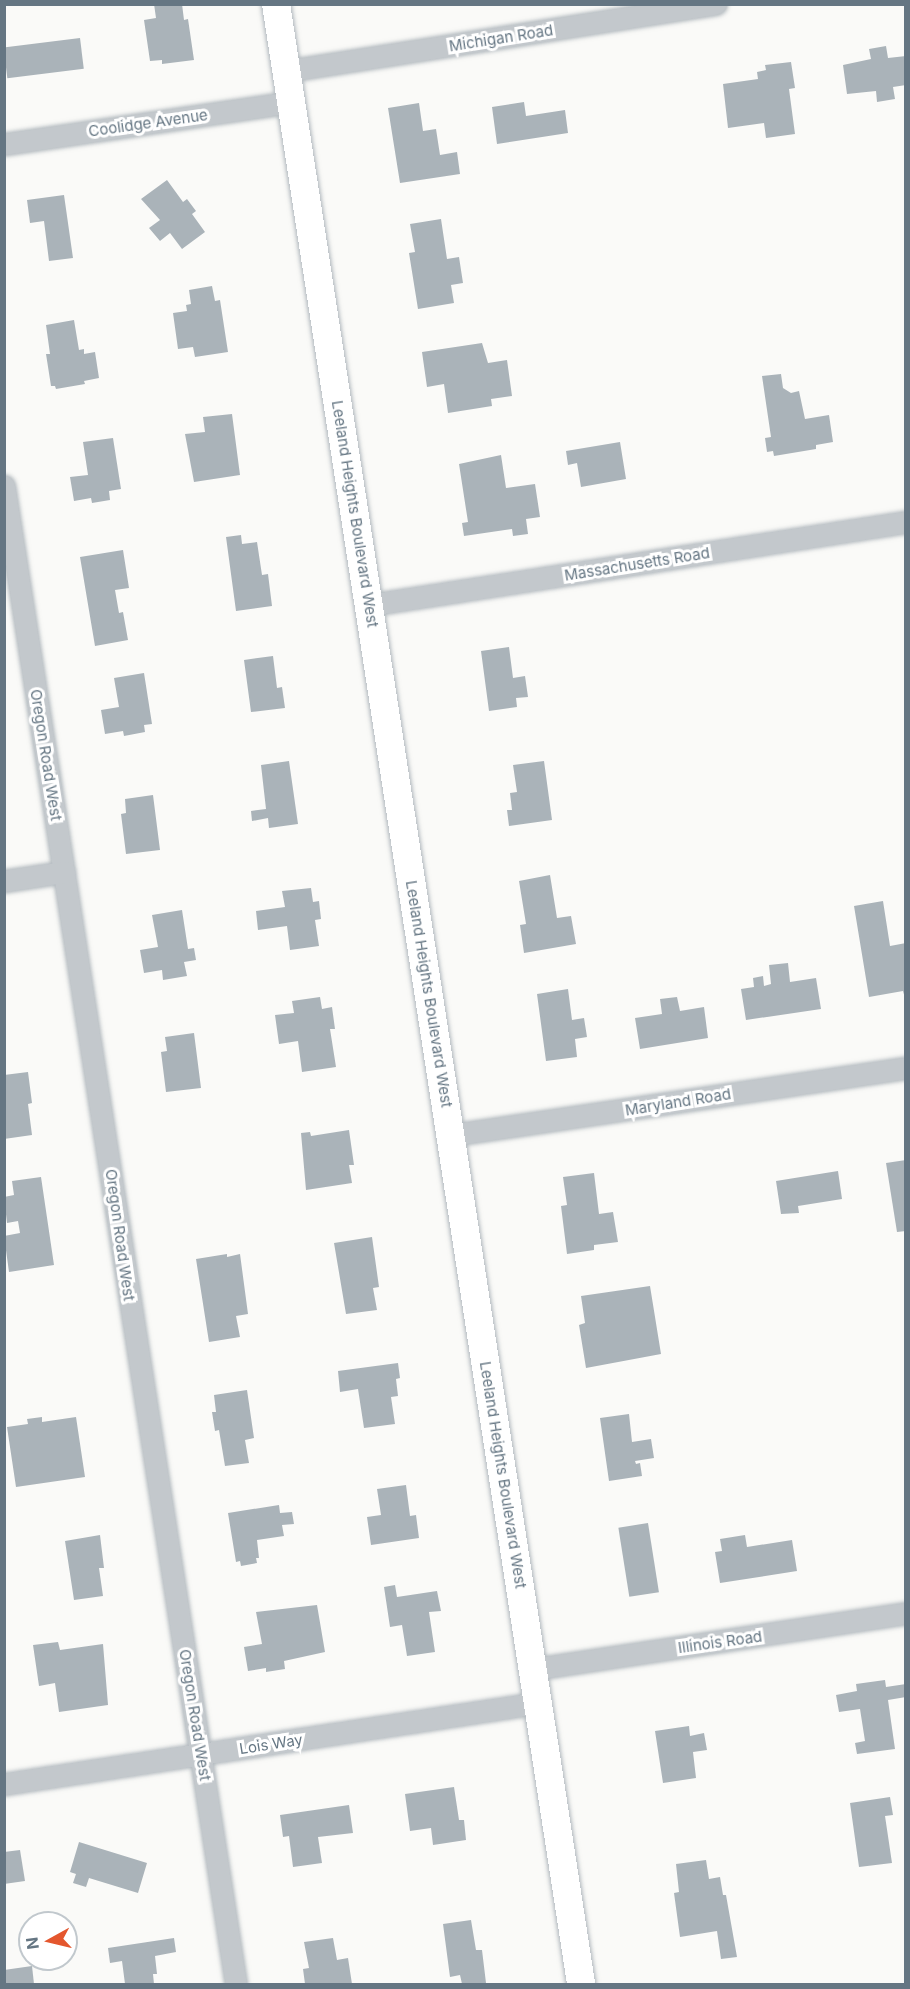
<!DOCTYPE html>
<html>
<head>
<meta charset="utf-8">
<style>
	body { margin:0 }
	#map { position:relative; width:910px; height:1989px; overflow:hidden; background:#fafaf8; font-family:Inter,sans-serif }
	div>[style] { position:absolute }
	.building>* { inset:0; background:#aab3b9; transform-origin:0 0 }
	.roads { filter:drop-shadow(0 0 2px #b3babf) drop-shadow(0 0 2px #b3babf) }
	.minor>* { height:21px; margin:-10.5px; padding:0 10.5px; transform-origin:10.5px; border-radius:10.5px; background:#c3c8cc }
	.secondary>* { height:28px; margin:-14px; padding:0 14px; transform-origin:14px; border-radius:14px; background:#fff }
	span { translate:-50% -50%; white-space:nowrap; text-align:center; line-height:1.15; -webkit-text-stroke:6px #fff; paint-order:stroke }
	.street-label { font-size:15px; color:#657683 }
	.frame { position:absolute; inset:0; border:6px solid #657683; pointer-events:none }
	.north { position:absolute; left:18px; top:1911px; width:60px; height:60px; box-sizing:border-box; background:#fff; border:2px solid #c1c8cd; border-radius:50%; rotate:262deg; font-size:16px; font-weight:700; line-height:24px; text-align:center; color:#657683 }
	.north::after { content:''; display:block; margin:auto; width:21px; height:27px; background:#e4572e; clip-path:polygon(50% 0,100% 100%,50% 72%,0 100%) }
</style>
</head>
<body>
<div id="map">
	<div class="building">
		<i style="clip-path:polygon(154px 4px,182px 4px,184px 20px,188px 19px,194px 60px,162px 64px,162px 60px,150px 61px,144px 20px,156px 18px)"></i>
		<i style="left:80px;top:38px;width:31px;height:77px;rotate:83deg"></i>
		<i style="clip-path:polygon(886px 46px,888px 58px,906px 56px,906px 85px,893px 87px,895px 99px,877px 102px,876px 91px,847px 94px,843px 65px,871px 59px,869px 49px)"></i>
		<i style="clip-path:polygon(791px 62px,795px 88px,789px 89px,795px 134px,766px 138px,764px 123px,728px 128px,723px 84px,758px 79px,757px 72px,766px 70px,765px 65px)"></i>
		<i style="clip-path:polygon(524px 102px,526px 116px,565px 110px,568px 133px,497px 144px,492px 107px)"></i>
		<i style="clip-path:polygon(419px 103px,423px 131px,436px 129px,440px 155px,457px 152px,460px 174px,400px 183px,388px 108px)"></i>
		<i style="clip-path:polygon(167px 180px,183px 202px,187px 199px,196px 211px,192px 214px,205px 232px,182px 249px,170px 233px,160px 241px,149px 228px,160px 220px,141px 199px)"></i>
		<i style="clip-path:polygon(64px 195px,73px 258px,49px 261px,44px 221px,30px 223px,27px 200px)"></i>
		<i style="clip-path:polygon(441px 219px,447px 259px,459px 257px,463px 283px,451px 285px,454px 303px,418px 309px,409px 253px,415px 252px,410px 224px)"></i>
		<i style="clip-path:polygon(212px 286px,215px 301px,220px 300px,228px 352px,195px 357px,193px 347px,178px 349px,173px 313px,187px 311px,186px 305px,191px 304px,189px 290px)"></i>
		<i style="clip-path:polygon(74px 320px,79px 350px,84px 349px,84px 354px,95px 352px,99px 378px,84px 381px,85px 384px,56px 389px,55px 386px,51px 386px,46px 354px,50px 354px,46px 325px)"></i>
		<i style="clip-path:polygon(482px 343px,488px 363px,507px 360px,512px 396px,491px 399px,492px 406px,448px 413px,444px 384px,427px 387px,422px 352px)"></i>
		<i style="clip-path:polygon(781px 374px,783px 388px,791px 393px,799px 391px,805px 419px,829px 415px,833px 442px,816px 445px,816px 449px,774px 456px,773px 451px,767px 452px,765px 438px,771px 437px,762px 376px)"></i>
		<i style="clip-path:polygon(232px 414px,240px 475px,194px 482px,185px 434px,205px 432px,203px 417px)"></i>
		<i style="clip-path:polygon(113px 438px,121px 489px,109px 491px,110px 500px,92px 503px,91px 498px,74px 501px,70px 477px,88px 475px,83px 442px)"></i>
		<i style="clip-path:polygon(620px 442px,626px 479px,581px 487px,577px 463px,568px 465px,566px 451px)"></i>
		<i style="clip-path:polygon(501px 455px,506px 488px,535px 484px,540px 517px,526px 519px,528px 534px,513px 536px,512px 529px,464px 536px,462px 523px,468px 522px,459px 464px)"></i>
		<i style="clip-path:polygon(241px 535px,242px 544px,257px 542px,262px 575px,268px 574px,272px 606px,236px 611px,226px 537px)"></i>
		<i style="clip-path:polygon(123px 550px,129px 588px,115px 590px,119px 613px,123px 612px,128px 640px,95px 646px,80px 557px)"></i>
		<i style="clip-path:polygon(509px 647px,513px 678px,525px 676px,528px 697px,516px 698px,517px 707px,489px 711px,481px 651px)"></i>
		<i style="clip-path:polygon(273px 656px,277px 688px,282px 687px,285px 708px,251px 712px,244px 660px)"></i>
		<i style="clip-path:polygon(144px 673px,152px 724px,144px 725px,145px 732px,124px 736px,123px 731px,105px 734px,101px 710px,119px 707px,114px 678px)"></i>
		<i style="clip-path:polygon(289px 761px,298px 824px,269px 828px,268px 818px,252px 821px,251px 811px,266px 809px,261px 765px)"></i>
		<i style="clip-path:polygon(544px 761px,552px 820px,509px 826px,507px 810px,512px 810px,510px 793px,517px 792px,513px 765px)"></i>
		<i style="clip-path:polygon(153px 795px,160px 850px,126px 854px,121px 814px,126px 813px,125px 799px)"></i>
		<i style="clip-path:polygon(550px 875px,557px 918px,571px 916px,576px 944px,524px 953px,520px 925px,526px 924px,519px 881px)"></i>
		<i style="clip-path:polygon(311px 888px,313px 902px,319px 901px,321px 919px,315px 920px,319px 946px,290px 950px,287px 926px,258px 930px,256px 911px,285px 907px,282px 891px)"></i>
		<i style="clip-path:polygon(883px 901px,890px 946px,906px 943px,906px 1002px,903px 991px,869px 997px,854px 906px)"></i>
		<i style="clip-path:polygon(182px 910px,188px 949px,194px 948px,196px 960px,184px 962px,187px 976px,163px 980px,162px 970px,144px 973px,140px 950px,158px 947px,152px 915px)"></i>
		<i style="clip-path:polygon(788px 963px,790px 982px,816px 978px,821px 1009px,746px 1020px,741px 989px,754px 987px,753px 978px,763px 976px,764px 986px,771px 984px,769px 965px)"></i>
		<i style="clip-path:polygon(568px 989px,572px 1020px,584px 1018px,587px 1037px,575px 1039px,577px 1057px,546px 1061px,537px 994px)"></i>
		<i style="clip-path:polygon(320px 997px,322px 1009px,332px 1007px,335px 1029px,330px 1029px,336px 1067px,302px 1072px,298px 1041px,279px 1044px,275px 1015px,294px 1013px,292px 1001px)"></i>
		<i style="clip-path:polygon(677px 997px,680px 1011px,704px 1007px,708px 1038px,640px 1049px,635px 1018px,662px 1014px,660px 999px)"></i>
		<i style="clip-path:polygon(194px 1033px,201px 1088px,166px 1092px,161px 1052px,167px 1051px,165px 1037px)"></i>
		<i style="clip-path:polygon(28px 1072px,32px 1103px,28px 1104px,32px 1135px,4px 1139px,4px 1075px)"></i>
		<i style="clip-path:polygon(349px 1130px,354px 1165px,349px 1165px,352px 1183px,306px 1190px,301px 1133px,310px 1132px,311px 1136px)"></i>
		<i style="clip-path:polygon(906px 1160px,906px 1231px,897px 1232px,886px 1163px)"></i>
		<i style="clip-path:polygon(838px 1171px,842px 1199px,798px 1206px,799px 1213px,781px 1214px,776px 1181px)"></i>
		<i style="clip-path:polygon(594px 1173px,599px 1214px,613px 1212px,618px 1242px,594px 1245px,594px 1250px,567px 1254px,561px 1206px,567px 1205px,563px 1177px)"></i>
		<i style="clip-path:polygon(41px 1177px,54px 1265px,9px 1272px,4px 1236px,20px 1233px,18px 1221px,7px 1223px,4px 1197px,14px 1195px,12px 1181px)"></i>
		<i style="clip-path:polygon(372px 1237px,379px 1287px,373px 1288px,377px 1310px,346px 1314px,334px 1243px)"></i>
		<i style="clip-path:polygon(227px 1254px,227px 1257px,240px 1254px,248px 1314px,236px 1316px,240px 1337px,209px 1342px,196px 1259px)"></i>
		<i style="clip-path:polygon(650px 1286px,661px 1354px,586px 1368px,579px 1325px,585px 1323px,581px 1296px)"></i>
		<i style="clip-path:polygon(398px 1363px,400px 1378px,396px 1379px,398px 1396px,391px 1397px,395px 1424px,364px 1428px,358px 1389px,340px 1392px,338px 1371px)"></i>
		<i style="clip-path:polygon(247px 1390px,254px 1438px,245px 1440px,249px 1463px,225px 1466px,219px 1430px,215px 1431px,212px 1412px,216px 1412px,214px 1395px)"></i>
		<i style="clip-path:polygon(629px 1414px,632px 1442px,651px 1439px,654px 1458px,635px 1461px,636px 1464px,640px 1463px,642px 1476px,609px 1481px,600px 1418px)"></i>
		<i style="clip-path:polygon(42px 1417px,42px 1422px,76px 1417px,85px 1477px,16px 1487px,7px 1427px,28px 1424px,27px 1419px)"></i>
		<i style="clip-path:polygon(406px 1485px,410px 1516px,416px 1515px,419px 1538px,371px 1545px,367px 1517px,381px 1515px,377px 1489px)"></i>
		<i style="clip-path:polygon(279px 1505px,280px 1513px,292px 1512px,294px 1524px,282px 1525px,284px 1536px,257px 1540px,259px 1558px,256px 1558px,257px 1563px,241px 1566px,240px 1561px,236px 1562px,228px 1513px)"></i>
		<i style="left:648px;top:1523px;width:70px;height:30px;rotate:81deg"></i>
		<i style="clip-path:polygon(100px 1535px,104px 1568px,99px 1568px,103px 1596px,74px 1600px,65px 1541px)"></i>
		<i style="clip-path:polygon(745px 1535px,747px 1547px,792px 1540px,797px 1571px,720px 1583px,715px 1552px,722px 1551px,720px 1539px)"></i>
		<i style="clip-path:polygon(395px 1585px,397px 1597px,437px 1591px,441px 1611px,429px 1612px,435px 1652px,407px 1656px,402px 1625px,390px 1627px,384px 1587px)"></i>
		<i style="clip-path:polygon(317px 1605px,325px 1652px,284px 1661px,285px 1669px,266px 1672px,266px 1668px,248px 1671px,244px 1647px,262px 1644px,256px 1612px)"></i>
		<i style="clip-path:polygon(58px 1642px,60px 1650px,103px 1644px,108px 1705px,59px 1712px,55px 1683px,39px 1686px,33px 1645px)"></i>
		<i style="clip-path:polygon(885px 1680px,886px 1687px,906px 1684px,906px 1697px,888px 1700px,895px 1749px,857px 1754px,855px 1743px,865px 1741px,860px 1709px,839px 1712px,836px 1695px,857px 1691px,856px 1684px)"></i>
		<i style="clip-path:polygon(689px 1726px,690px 1736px,704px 1733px,707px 1750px,693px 1752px,696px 1778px,663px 1783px,655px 1731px)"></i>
		<i style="clip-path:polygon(454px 1787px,459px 1820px,464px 1820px,466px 1840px,433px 1845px,431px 1828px,410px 1831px,405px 1794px)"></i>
		<i style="clip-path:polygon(890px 1797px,893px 1815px,885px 1816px,892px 1863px,859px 1867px,850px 1803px)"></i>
		<i style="clip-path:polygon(349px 1805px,353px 1833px,318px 1837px,322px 1863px,293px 1867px,289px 1836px,283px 1837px,280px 1815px)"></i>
		<i style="clip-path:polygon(79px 1842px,147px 1863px,138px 1893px,89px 1878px,86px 1887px,73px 1883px,76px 1874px,70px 1872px)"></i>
		<i style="clip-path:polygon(20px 1850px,25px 1881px,4px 1884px,4px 1852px)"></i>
		<i style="clip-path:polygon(706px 1860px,709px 1879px,720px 1877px,723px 1895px,726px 1895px,737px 1957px,721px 1959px,717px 1931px,680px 1937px,674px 1893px,679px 1892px,676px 1864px)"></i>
		<i style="clip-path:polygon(471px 1920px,476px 1950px,482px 1950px,486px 1983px,462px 1984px,460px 1975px,450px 1977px,443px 1924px)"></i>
		<i style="clip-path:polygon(174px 1938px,176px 1952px,155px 1956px,157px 1974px,153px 1974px,154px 1984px,125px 1984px,122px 1961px,110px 1963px,108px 1948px)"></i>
		<i style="clip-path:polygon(333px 1938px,337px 1960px,348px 1958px,352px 1984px,305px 1984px,303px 1969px,309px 1968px,304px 1942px)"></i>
		<i style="clip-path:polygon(32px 1966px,34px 1984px,4px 1984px,4px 1970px)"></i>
	</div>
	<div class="roads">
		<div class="minor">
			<i style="left:286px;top:71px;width:435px;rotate:-8.9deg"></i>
			<i style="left:4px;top:144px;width:290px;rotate:-8.3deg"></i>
			<i style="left:4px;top:486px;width:1516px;rotate:81.2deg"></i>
			<i style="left:369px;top:605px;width:543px;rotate:-8.79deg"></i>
			<i style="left:4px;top:881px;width:61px;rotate:-8.5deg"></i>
			<i style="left:451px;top:1135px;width:460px;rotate:-8.4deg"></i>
			<i style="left:533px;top:1669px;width:377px;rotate:-8.5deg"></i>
			<i style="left:4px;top:1784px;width:539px;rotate:-8.64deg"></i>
		</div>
		<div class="secondary">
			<i style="left:276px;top:4px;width:2003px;rotate:81.24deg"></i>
		</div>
	</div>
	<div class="street-label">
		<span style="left:501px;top:38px;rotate:-9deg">Michigan Road</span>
		<span style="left:148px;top:123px;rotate:-8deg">Coolidge Avenue</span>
		<span style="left:355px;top:514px;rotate:81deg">Leeland Heights Boulevard West</span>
		<span style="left:637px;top:564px;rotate:-9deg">Massachusetts Road</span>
		<span style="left:46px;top:755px;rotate:81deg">Oregon Road West</span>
		<span style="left:429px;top:994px;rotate:81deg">Leeland Heights Boulevard West</span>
		<span style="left:678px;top:1102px;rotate:-9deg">Maryland Road</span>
		<span style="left:120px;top:1235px;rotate:82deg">Oregon Road West</span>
		<span style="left:503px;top:1475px;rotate:81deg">Leeland Heights Boulevard West</span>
		<span style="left:720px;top:1642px;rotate:-8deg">Illinois Road</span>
		<span style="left:195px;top:1715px;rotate:81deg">Oregon Road West</span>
		<span style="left:271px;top:1744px;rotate:-9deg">Lois Way</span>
	</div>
	<div class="frame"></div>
	<div class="north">N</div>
</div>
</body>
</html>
